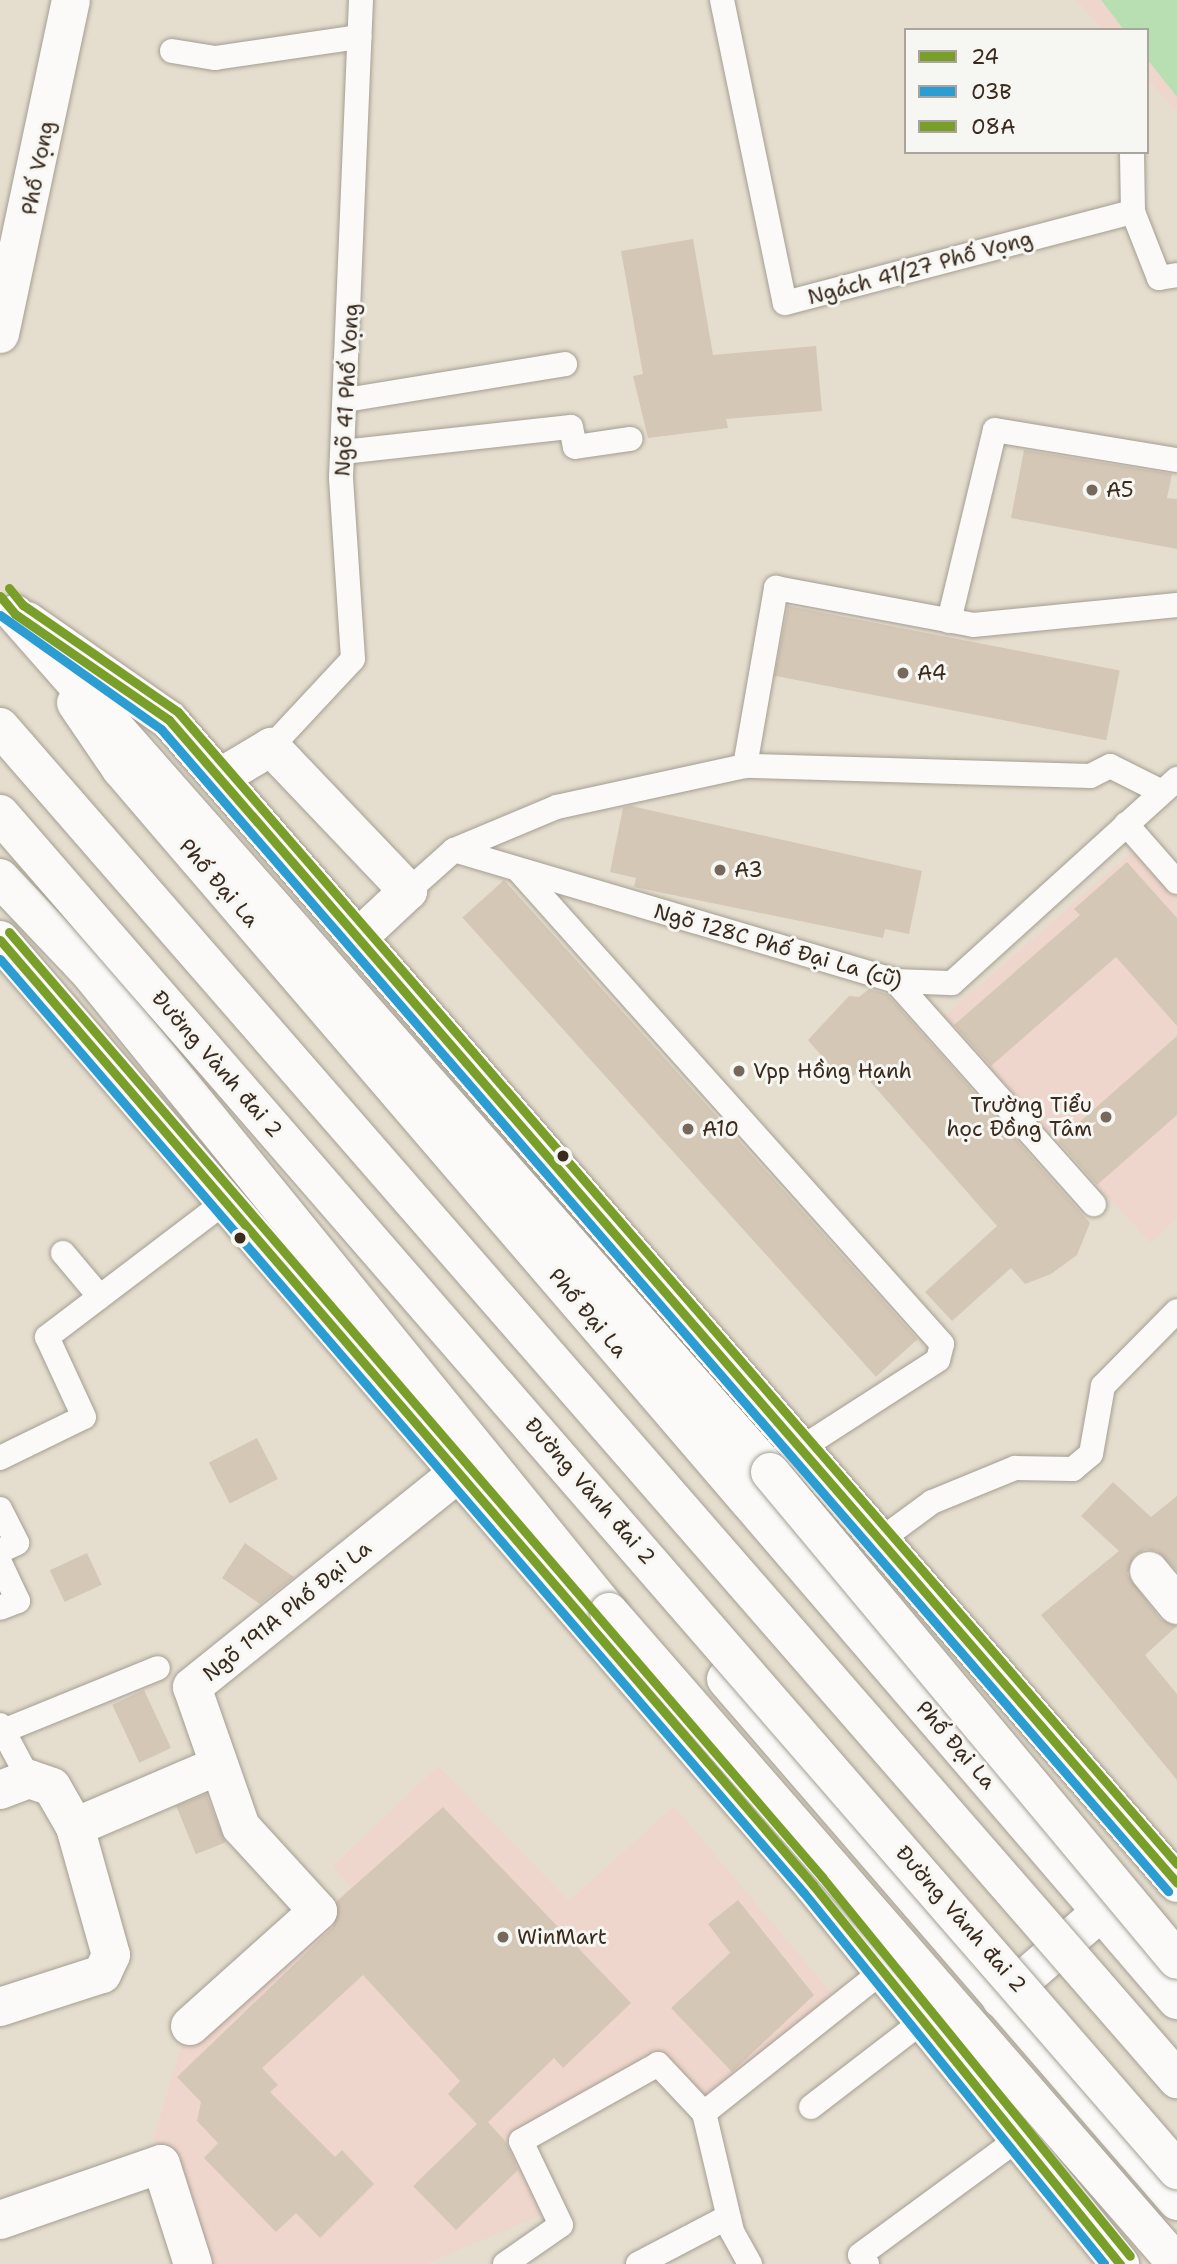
<!DOCTYPE html>
<html>
<head>
<meta charset="utf-8">
<style>
	body { margin:0 }
	#map { position:relative; width:1177px; height:2264px; overflow:hidden; background:#e5dece; font-family:"Shantell Sans",sans-serif }
	div>[style] { position:absolute }
	.built>* { inset:0; background:#efd6cc }
	.green>* { inset:0; background:#b8dfb2 }
	.building>* { inset:0; background:#d5c7b6; transform-origin:0 0 }
	.roads { filter:drop-shadow(0 0 2px #a49e93) drop-shadow(0 0 2px #a49e93) }
	.service>* { height:24px; margin:-12px; padding:0 12px; transform-origin:12px; border-radius:12px; background:#fbfaf8 }
	.minor>* { height:38px; margin:-19px; padding:0 19px; transform-origin:19px; border-radius:19px; background:#fbfaf8 }
	.tertiary>* { height:38px; margin:-19px; padding:0 19px; transform-origin:19px; border-radius:19px; background:#fbfaf8 }
	.primary>* { height:38px; margin:-19px; padding:0 19px; transform-origin:19px; border-radius:19px; background:#fbfaf8 }
	.trunk>* { height:38px; margin:-19px; padding:0 19px; transform-origin:19px; border-radius:19px; background:#fbfaf8 }
	.bridges { filter:drop-shadow(0 0 2px #a49e93) drop-shadow(0 0 2px #a49e93) }
	.trunk-bridge>* { height:38px; margin:-19px; padding:0 19px; transform-origin:19px; border-radius:19px; background:#fbfaf8 }
	.bus-1>* { height:9px; margin:-4.5px; padding:0 4.5px; transform-origin:4.5px; border-radius:4.5px; background:#7a9e2a }
	.bus-2>* { height:9px; margin:-4.5px; padding:0 4.5px; transform-origin:4.5px; border-radius:4.5px; background:#2b9dd2 }
	.bus-3>* { height:9px; margin:-4.5px; padding:0 4.5px; transform-origin:4.5px; border-radius:4.5px; background:#7a9e2a }
	.dots>* { width:19px; height:19px; translate:-50% -50%; box-sizing:border-box; border:4px solid #f6f6f2; border-radius:50% }
	span { translate:-50% -50%; white-space:nowrap; text-align:center; line-height:1.15; -webkit-text-stroke:6px #f6f6f2; paint-order:stroke }
	.street-label { font-size:21px; color:#3b2a1e }
	.poi-label { font-size:21px; color:#3b2a1e }
	.left { translate:0 -50%; text-align:left }
	.right { translate:-100% -50%; text-align:right }
	.legend { position:absolute; left:904px; top:28px; width:245px; height:126px; box-sizing:border-box; background:#f6f6f2; border:2px solid #aba49d; margin:0; padding:9px 12px; list-style:none; font-size:21px; color:#3b2a1e }
	.legend li { display:flex; align-items:center; gap:14px; height:35px }
	.legend b { width:35px; border:2px solid #aba49d }
</style>
</head>
<body>
<div id="map">
	<div class="built">
		<i style="clip-path:polygon(1076px 0,1177px 0,1177px 112px,1147px 79px,1147px 30px,1103px 30px)"></i>
		<i style="clip-path:polygon(1136px 849px,1177px 896px,1177px 1218px,1150px 1243px,944px 1016px)"></i>
		<i style="clip-path:polygon(438px 1766px,569px 1901px,674px 1806px,834px 1996px,709px 2102px,657px 2053px,515px 2141px,549px 2212px,426px 2264px,203px 2264px,154px 2137px,183px 2041px,351px 1887px,333px 1866px)"></i>
	</div>
	<div class="green">
		<i style="clip-path:polygon(1101px 0,1177px 0,1177px 97px,1147px 59px,1147px 30px,1124px 30px)"></i>
	</div>
	<div class="building">
		<i style="clip-path:polygon(693px 239px,713px 355px,816px 346px,822px 411px,726px 419px,728px 428px,648px 438px,633px 376px,643px 374px,621px 251px)"></i>
		<i style="clip-path:polygon(1024px 450px,1172px 474px,1167px 498px,1177px 499px,1177px 549px,1011px 518px)"></i>
		<i style="left:788px;top:606px;width:338px;height:71px;rotate:11deg"></i>
		<i style="clip-path:polygon(631px 806px,922px 871px,909px 934px,885px 929px,883px 938px,634px 887px,636px 878px,610px 872px,623px 808px)"></i>
		<i style="clip-path:polygon(1127px 862px,1177px 918px,1177px 1026px,1116px 957px,991px 1066px,954px 1025px,1080px 915px,1074px 909px)"></i>
		<i style="left:504px;top:880px;width:618px;height:56px;rotate:48deg"></i>
		<i style="clip-path:polygon(869px 989px,887px 994px,1090px 1223px,1077px 1255px,1051px 1274px,1025px 1284px,1011px 1268px,952px 1321px,925px 1292px,997px 1226px,860px 1070px,845px 1083px,808px 1040px,849px 996px,859px 997px)"></i>
		<i style="clip-path:polygon(1177px 1036px,1177px 1115px,1097px 1185px,1058px 1141px)"></i>
		<i style="left:257px;top:1438px;width:46px;height:54px;rotate:63deg"></i>
		<i style="clip-path:polygon(1113px 1482px,1151px 1517px,1177px 1496px,1177px 1571px,1157px 1551px,1146px 1549px,1135px 1555px,1127px 1574px,1160px 1619px,1177px 1626px,1145px 1655px,1177px 1694px,1177px 1780px,1041px 1615px,1119px 1551px,1081px 1516px)"></i>
		<i style="clip-path:polygon(245px 1543px,294px 1577px,260px 1604px,222px 1578px)"></i>
		<i style="left:87px;top:1553px;width:35px;height:41px;rotate:65deg"></i>
		<i style="left:144px;top:1690px;width:64px;height:35px;rotate:65deg"></i>
		<i style="left:206px;top:1794px;width:52px;height:32px;rotate:68deg"></i>
		<i style="clip-path:polygon(443px 1807px,631px 2003px,563px 2068px,554px 2058px,488px 2122px,506px 2142px,518px 2170px,456px 2230px,413px 2186px,477px 2124px,448px 2094px,460px 2081px,363px 1975px,262px 2068px,278px 2085px,270px 2092px,335px 2157px,342px 2150px,374px 2184px,320px 2238px,296px 2213px,276px 2232px,204px 2158px,218px 2143px,197px 2121px,201px 2102px,177px 2077px,333px 1927px,337px 1901px)"></i>
		<i style="clip-path:polygon(738px 1900px,814px 1995px,732px 2072px,671px 2008px,730px 1953px,708px 1924px)"></i>
	</div>
	<div class="roads">
		<div class="service">
			<i style="left:722px;top:0;width:309px;rotate:78.3deg"></i>
			<i style="left:785px;top:303px;width:360px;rotate:-14.7deg"></i>
			<i style="left:1133px;top:212px;width:60px;rotate:-91deg"></i>
			<i style="left:172px;top:51px;width:44px;rotate:9.2deg"></i>
			<i style="left:215px;top:58px;width:146px;rotate:-8.3deg"></i>
			<i style="left:1133px;top:212px;width:71px;rotate:68.5deg"></i>
			<i style="left:1159px;top:278px;width:18px;rotate:-9deg"></i>
			<i style="left:346px;top:400px;width:222px;rotate:-9.3deg"></i>
			<i style="left:343px;top:452px;width:229px;rotate:-6.3deg"></i>
			<i style="left:571px;top:427px;width:20px;rotate:79deg"></i>
			<i style="left:575px;top:447px;width:56px;rotate:-8.3deg"></i>
			<i style="left:949px;top:621px;width:196px;rotate:-76.5deg"></i>
			<i style="left:995px;top:430px;width:184px;rotate:9.4deg"></i>
			<i style="left:271px;top:747px;width:120px;rotate:-47deg"></i>
			<i style="left:353px;top:659px;width:182px;rotate:-93.8deg"></i>
			<i style="left:341px;top:477px;width:477px;rotate:-87.6deg"></i>
			<i style="left:1162px;top:792px;width:58px;rotate:-153.4deg"></i>
			<i style="left:1110px;top:766px;width:22px;rotate:153deg"></i>
			<i style="left:1090px;top:776px;width:345px;rotate:-178.3deg"></i>
			<i style="left:745px;top:766px;width:181px;rotate:-80.1deg"></i>
			<i style="left:776px;top:588px;width:200px;rotate:10.6deg"></i>
			<i style="left:973px;top:625px;width:205px;rotate:-5.6deg"></i>
			<i style="left:1126px;top:824px;width:77px;rotate:48.7deg"></i>
			<i style="left:454px;top:850px;width:112px;rotate:-22.7deg"></i>
			<i style="left:557px;top:807px;width:192px;rotate:-12.3deg"></i>
			<i style="left:520px;top:872px;width:633px;rotate:48.2deg"></i>
			<i style="left:942px;top:1344px;width:16px;rotate:104deg"></i>
			<i style="left:938px;top:1360px;width:164px;rotate:147.2deg"></i>
			<i style="left:408px;top:891px;width:62px;rotate:-41.7deg"></i>
			<i style="left:454px;top:850px;width:460px;rotate:16.5deg"></i>
			<i style="left:895px;top:981px;width:57px;rotate:2deg"></i>
			<i style="left:952px;top:983px;width:304px;rotate:-42.2deg"></i>
			<i style="left:895px;top:981px;width:299px;rotate:48.3deg"></i>
			<i style="left:63px;top:1253px;width:57px;rotate:49.9deg"></i>
			<i style="left:0;top:1458px;width:93px;rotate:-26deg"></i>
			<i style="left:84px;top:1417px;width:88px;rotate:-114.8deg"></i>
			<i style="left:47px;top:1337px;width:223px;rotate:-37.2deg"></i>
			<i style="left:0;top:1509px;width:38px;rotate:63deg"></i>
			<i style="left:17px;top:1543px;width:19px;rotate:155deg"></i>
			<i style="left:879px;top:1541px;width:66px;rotate:-36.3deg"></i>
			<i style="left:932px;top:1502px;width:90px;rotate:-22.3deg"></i>
			<i style="left:1015px;top:1468px;width:58px;rotate:1deg"></i>
			<i style="left:1073px;top:1469px;width:23px;rotate:-40deg"></i>
			<i style="left:1091px;top:1454px;width:69px;rotate:-80deg"></i>
			<i style="left:1103px;top:1386px;width:105px;rotate:-45.4deg"></i>
			<i style="left:0;top:1563px;width:42px;rotate:64.7deg"></i>
			<i style="left:18px;top:1601px;width:19px;rotate:159deg"></i>
			<i style="left:0;top:1725px;width:61px;rotate:61.8deg"></i>
			<i style="left:3px;top:1731px;width:167px;rotate:-22.1deg"></i>
			<i style="left:811px;top:2107px;width:143px;rotate:-37.6deg"></i>
			<i style="left:505px;top:2264px;width:68px;rotate:-34.9deg"></i>
			<i style="left:561px;top:2225px;width:93px;rotate:-115.5deg"></i>
			<i style="left:521px;top:2141px;width:157px;rotate:-29.3deg"></i>
			<i style="left:658px;top:2064px;width:67px;rotate:46.8deg"></i>
			<i style="left:638px;top:2264px;width:102px;rotate:-27.6deg"></i>
			<i style="left:750px;top:2264px;width:38px;rotate:-119deg"></i>
			<i style="left:732px;top:2231px;width:121px;rotate:-103.3deg"></i>
			<i style="left:704px;top:2113px;width:230px;rotate:-38.5deg"></i>
			<i style="left:867px;top:2264px;width:11px;rotate:-128deg"></i>
			<i style="left:860px;top:2255px;width:197px;rotate:-36.3deg"></i>
		</div>
		<div class="minor">
			<i style="left:219px;top:778px;width:61px;rotate:-30.8deg"></i>
			<i style="left:271px;top:747px;width:199px;rotate:46.4deg"></i>
			<i style="left:408px;top:891px;width:69px;rotate:136.8deg"></i>
			<i style="left:1149px;top:1571px;width:44px;rotate:50.5deg"></i>
			<i style="left:0;top:1790px;width:31px;rotate:-21deg"></i>
			<i style="left:29px;top:1779px;width:24px;rotate:19deg"></i>
			<i style="left:52px;top:1787px;width:46px;rotate:60.1deg"></i>
			<i style="left:75px;top:1827px;width:133px;rotate:74.3deg"></i>
			<i style="left:111px;top:1955px;width:21px;rotate:115deg"></i>
			<i style="left:102px;top:1974px;width:107px;rotate:162.1deg"></i>
			<i style="left:75px;top:1827px;width:155px;rotate:-23.2deg"></i>
			<i style="left:190px;top:2026px;width:172px;rotate:-41.9deg"></i>
			<i style="left:318px;top:1911px;width:114px;rotate:-132.5deg"></i>
			<i style="left:241px;top:1827px;width:148px;rotate:-109.3deg"></i>
			<i style="left:192px;top:1687px;width:341px;rotate:-38.8deg"></i>
			<i style="left:0;top:2220px;width:170px;rotate:-19.2deg"></i>
			<i style="left:161px;top:2164px;width:105px;rotate:72.3deg"></i>
		</div>
		<div class="tertiary">
			<i style="left:0;top:334px;width:341px;rotate:-78deg"></i>
		</div>
		<div class="primary">
			<i style="left:27px;top:621px;width:173px;rotate:34.9deg"></i>
			<i style="left:169px;top:720px;width:1539px;rotate:49.08deg"></i>
			<i style="left:76px;top:703px;width:80px;rotate:55.7deg"></i>
			<i style="left:121px;top:769px;width:1622px;rotate:49.38deg"></i>
			<i style="left:0;top:940px;width:1247px;rotate:49.29deg"></i>
			<i style="left:813px;top:1885px;width:488px;rotate:51deg"></i>
			<i style="left:726px;top:1679px;width:690px;rotate:49.17deg"></i>
			<i style="left:1001px;top:1999px;width:135px;rotate:-41.1deg"></i>
		</div>
		<div class="trunk">
			<i style="left:15px;top:614px;width:1143px;rotate:48.65deg"></i>
			<i style="left:0;top:878px;width:132px;rotate:46.5deg"></i>
			<i style="left:91px;top:974px;width:822px;rotate:50.93deg"></i>
		</div>
	</div>
	<div class="bridges">
		<div class="trunk-bridge">
			<i style="left:0;top:727px;width:1793px;rotate:48.96deg"></i>
			<i style="left:0;top:814px;width:1796px;rotate:49.04deg"></i>
			<i style="left:770px;top:1472px;width:635px;rotate:50.17deg"></i>
			<i style="left:609px;top:1612px;width:865px;rotate:48.94deg"></i>
		</div>
	</div>
	<div class="bus-1">
		<i style="left:0;top:596px;width:23px;rotate:50deg"></i>
		<i style="left:15px;top:614px;width:187px;rotate:34.5deg"></i>
		<i style="left:169px;top:720px;width:1539px;rotate:49.08deg"></i>
		<i style="left:0;top:940px;width:1247px;rotate:49.29deg"></i>
		<i style="left:813px;top:1885px;width:488px;rotate:51deg"></i>
	</div>
	<div class="bus-2">
		<i style="left:0;top:615px;width:197px;rotate:35.3deg"></i>
		<i style="left:161px;top:729px;width:1538px;rotate:49.09deg"></i>
		<i style="left:0;top:959px;width:1232px;rotate:49.28deg"></i>
		<i style="left:804px;top:1893px;width:477px;rotate:51deg"></i>
	</div>
	<div class="bus-3">
		<i style="left:9px;top:588px;width:22px;rotate:51deg"></i>
		<i style="left:23px;top:605px;width:188px;rotate:34.6deg"></i>
		<i style="left:178px;top:712px;width:1525px;rotate:49.07deg"></i>
		<i style="left:9px;top:932px;width:1247px;rotate:49.29deg"></i>
		<i style="left:822px;top:1877px;width:488px;rotate:50.9deg"></i>
	</div>
	<div class="dots">
		<i style="left:1092px;top:490px;background:#76695c"></i>
		<i style="left:903px;top:673px;background:#76695c"></i>
		<i style="left:720px;top:870px;background:#76695c"></i>
		<i style="left:739px;top:1071px;background:#76695c"></i>
		<i style="left:1106px;top:1117px;background:#76695c"></i>
		<i style="left:688px;top:1129px;background:#76695c"></i>
		<i style="left:563px;top:1156px;background:#3b2a1e"></i>
		<i style="left:240px;top:1238px;background:#3b2a1e"></i>
		<i style="left:503px;top:1937px;background:#76695c"></i>
	</div>
	<div class="street-label">
		<span style="left:38px;top:168px;rotate:-79deg">Phố Vọng</span>
		<span style="left:920px;top:268px;rotate:-15deg">Ngách 41/27 Phố Vọng</span>
		<span style="left:347px;top:390px;rotate:-87deg">Ngõ 41 Phố Vọng</span>
		<span style="left:219px;top:883px;rotate:49deg">Phố Đại La</span>
		<span style="left:778px;top:946px;rotate:16deg">Ngõ 128C Phố Đại La (cũ)</span>
		<span style="left:217px;top:1064px;rotate:49deg">Đường Vành đai 2</span>
		<span style="left:588px;top:1313px;rotate:50deg">Phố Đại La</span>
		<span style="left:590px;top:1491px;rotate:49deg">Đường Vành đai 2</span>
		<span style="left:287px;top:1611px;rotate:-39deg">Ngõ 191A Phố Đại La</span>
		<span style="left:956px;top:1745px;rotate:49deg">Phố Đại La</span>
		<span style="left:961px;top:1919px;rotate:49deg">Đường Vành đai 2</span>
	</div>
	<div class="poi-label">
		<span class="left" style="left:1106px;top:490px">A5</span>
		<span class="left" style="left:917px;top:673px">A4</span>
		<span class="left" style="left:734px;top:870px">A3</span>
		<span class="left" style="left:753px;top:1071px">Vpp Hồng Hạnh</span>
		<span class="right" style="left:1092px;top:1117px">Trường Tiểu<br>học Đồng Tâm</span>
		<span class="left" style="left:702px;top:1129px">A10</span>
		<span class="left" style="left:517px;top:1937px">WinMart</span>
	</div>
	<ul class="legend">
	<li><b style="height:9px;background:#7a9e2a"></b>24</li>
	<li><b style="height:9px;background:#2b9dd2"></b>03B</li>
	<li><b style="height:9px;background:#7a9e2a"></b>08A</li>
	</ul>
</div>
</body>
</html>
